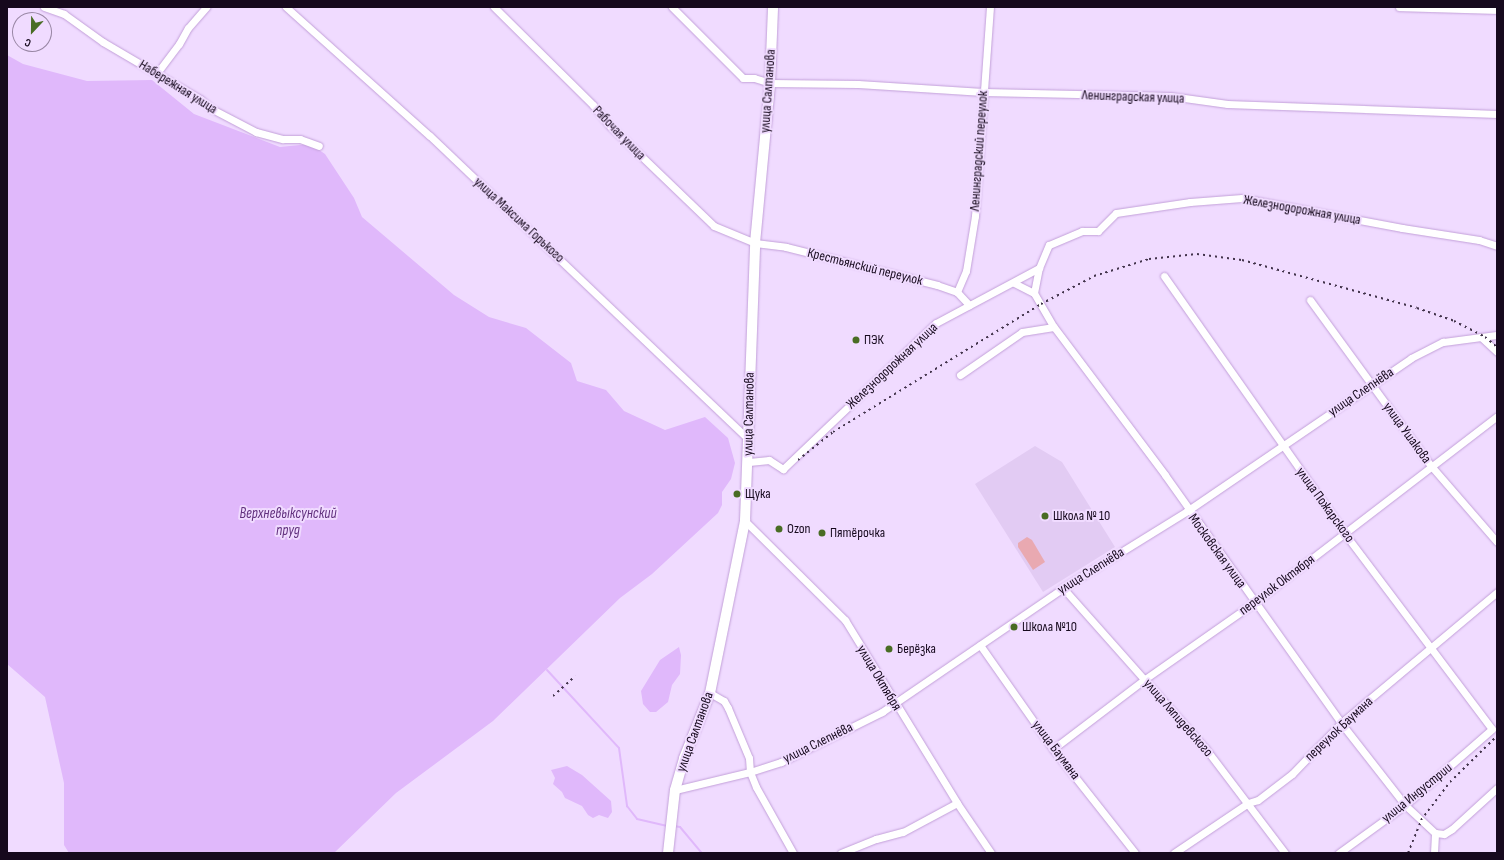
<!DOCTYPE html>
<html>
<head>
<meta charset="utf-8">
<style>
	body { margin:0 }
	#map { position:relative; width:1504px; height:860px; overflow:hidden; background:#f0dbff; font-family:"Sofia Sans Condensed",sans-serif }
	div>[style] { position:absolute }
	.built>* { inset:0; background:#e2cbf3 }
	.green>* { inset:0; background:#e9a9b1 }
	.water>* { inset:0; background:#e0b8fb }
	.stream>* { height:2px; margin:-1px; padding:0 1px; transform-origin:1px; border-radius:1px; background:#e0b8fb }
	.roads { filter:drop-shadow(0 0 1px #c2a0d9) drop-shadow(0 0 1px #c2a0d9) }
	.street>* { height:7px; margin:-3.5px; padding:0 3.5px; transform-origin:3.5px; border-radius:3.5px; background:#fff }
	.secondary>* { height:10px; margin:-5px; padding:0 5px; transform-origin:5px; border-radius:5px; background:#fff }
	.rail>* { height:2px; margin-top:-1px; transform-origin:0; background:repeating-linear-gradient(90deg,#43344c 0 2px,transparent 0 6px) }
	.dots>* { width:11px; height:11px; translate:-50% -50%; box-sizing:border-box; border:2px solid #f0dbff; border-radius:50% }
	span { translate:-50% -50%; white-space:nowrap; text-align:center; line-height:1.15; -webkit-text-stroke:4px #f0dbff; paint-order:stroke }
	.street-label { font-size:14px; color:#16091d }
	.poi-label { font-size:14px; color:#16091d }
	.left { translate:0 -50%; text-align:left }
	.water-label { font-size:15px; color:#62317e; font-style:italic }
	.frame { position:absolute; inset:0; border:8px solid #16091d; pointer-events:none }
	.north { position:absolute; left:12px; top:12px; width:40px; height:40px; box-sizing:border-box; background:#f0dbff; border:1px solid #9987a5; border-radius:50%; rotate:202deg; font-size:11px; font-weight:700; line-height:16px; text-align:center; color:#16091d }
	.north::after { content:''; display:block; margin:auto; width:14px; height:18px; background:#496c24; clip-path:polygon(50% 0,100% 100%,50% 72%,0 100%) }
</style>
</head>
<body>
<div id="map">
	<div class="built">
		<i style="clip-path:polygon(1035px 446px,1062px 462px,1115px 547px,1043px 592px,975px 484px)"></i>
	</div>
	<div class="green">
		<i style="clip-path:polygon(1027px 537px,1032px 540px,1045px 562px,1033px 570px,1018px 547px,1018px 543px)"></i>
	</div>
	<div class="water">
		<i style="clip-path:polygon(7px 55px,23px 64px,87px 81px,152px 80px,194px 114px,280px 147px,310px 144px,325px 154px,354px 198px,362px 217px,454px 295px,489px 317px,526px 328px,571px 363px,577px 381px,606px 390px,624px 411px,665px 430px,705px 417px,728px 438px,735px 463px,731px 479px,722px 492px,722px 505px,718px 513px,652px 574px,620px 598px,493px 721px,396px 793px,334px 853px,69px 853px,64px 845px,64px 783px,45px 697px,7px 664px)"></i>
		<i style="clip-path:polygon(679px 647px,681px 655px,680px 674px,672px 685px,668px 702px,656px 712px,650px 712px,643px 704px,641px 691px,660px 660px)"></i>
		<i style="clip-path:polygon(567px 766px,582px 775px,611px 801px,612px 812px,608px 818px,599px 815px,593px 818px,588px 815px,582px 806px,565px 798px,562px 792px,553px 784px,555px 778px,551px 770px)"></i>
	</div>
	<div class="stream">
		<i style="left:547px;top:670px;width:106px;rotate:47.3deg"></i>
		<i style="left:619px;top:748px;width:59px;rotate:82.1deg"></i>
		<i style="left:627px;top:806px;width:16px;rotate:52deg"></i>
		<i style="left:637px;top:819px;width:31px;rotate:13deg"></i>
		<i style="left:674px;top:826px;width:6px;rotate:9deg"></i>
		<i style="left:680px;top:827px;width:34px;rotate:50deg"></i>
	</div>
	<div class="roads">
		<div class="street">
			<i style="left:44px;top:7px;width:21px;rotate:19deg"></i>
			<i style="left:64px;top:14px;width:48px;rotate:35.7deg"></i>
			<i style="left:103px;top:42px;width:113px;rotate:30.4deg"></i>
			<i style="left:200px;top:99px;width:16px;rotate:40deg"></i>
			<i style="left:212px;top:109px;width:50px;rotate:27.6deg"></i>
			<i style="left:256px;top:132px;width:28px;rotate:15deg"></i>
			<i style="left:283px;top:139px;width:17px"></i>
			<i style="left:300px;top:139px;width:20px;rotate:20deg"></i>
			<i style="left:286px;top:7px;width:193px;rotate:41.9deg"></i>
			<i style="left:430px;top:136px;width:438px;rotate:43.6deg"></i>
			<i style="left:494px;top:7px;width:139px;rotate:44.7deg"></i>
			<i style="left:593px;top:105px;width:27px;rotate:51deg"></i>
			<i style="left:610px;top:126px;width:144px;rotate:43.9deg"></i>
			<i style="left:714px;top:226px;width:44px;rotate:22.5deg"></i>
			<i style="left:755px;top:243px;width:31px;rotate:7deg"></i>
			<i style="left:786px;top:247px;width:156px;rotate:14.1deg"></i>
			<i style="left:937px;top:285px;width:21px;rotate:19deg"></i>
			<i style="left:957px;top:292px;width:18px;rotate:47deg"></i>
			<i style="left:672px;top:7px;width:100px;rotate:45deg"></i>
			<i style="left:743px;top:78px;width:11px"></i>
			<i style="left:754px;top:78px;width:17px;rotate:17deg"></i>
			<i style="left:770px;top:83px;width:88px;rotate:0.7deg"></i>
			<i style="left:858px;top:84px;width:125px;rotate:3.7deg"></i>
			<i style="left:983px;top:92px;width:187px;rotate:1.2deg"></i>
			<i style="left:1170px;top:96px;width:58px;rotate:8deg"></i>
			<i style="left:1227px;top:104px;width:270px;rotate:2.1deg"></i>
			<i style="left:1399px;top:7px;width:96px;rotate:1.8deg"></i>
			<i style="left:157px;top:73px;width:36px;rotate:-53deg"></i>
			<i style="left:179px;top:44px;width:18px;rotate:-61deg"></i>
			<i style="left:188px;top:28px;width:28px;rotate:-49deg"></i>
			<i style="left:1164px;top:276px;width:315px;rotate:54.9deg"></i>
			<i style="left:1345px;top:534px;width:244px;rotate:53deg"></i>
			<i style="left:1492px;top:729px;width:116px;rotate:138.9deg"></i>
			<i style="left:1405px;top:805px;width:82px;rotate:144deg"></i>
			<i style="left:1014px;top:283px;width:22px;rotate:27deg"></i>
			<i style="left:1034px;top:293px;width:39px;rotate:60deg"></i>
			<i style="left:1054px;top:327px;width:185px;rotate:53.1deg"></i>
			<i style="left:1165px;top:475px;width:304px;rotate:54.6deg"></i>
			<i style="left:1341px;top:723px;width:104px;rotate:52deg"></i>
			<i style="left:1405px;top:805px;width:41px;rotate:43deg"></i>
			<i style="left:1435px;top:833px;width:9px;rotate:6deg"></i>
			<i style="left:1444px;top:834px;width:9px;rotate:-32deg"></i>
			<i style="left:1452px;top:829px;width:61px;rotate:-42.3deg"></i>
			<i style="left:957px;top:292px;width:23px;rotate:-67deg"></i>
			<i style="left:966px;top:271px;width:56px;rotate:-80.7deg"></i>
			<i style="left:975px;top:216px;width:210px;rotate:-85.9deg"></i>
			<i style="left:1034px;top:293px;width:25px;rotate:-79deg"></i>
			<i style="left:1310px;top:300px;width:207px;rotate:53.9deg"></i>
			<i style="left:1432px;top:467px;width:99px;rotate:49.1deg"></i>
			<i style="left:1481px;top:337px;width:22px;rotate:43deg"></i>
			<i style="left:960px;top:375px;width:75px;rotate:-34.7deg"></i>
			<i style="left:1022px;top:332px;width:32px;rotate:-9deg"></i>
			<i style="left:749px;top:462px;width:20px;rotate:-6deg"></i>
			<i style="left:769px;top:460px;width:17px;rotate:33deg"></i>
			<i style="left:783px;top:469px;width:211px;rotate:-43.7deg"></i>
			<i style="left:936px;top:323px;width:117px;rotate:-28.1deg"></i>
			<i style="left:1039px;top:268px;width:25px;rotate:-67deg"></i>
			<i style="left:1049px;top:245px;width:36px;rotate:-23deg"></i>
			<i style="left:1082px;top:231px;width:16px"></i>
			<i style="left:1098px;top:231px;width:25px;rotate:-45deg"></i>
			<i style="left:1116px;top:213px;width:75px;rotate:-8.5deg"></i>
			<i style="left:1190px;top:202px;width:52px;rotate:-4.4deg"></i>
			<i style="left:1242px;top:198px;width:163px;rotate:10.6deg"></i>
			<i style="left:1402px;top:228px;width:78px;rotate:8.9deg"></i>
			<i style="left:1479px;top:240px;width:19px;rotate:18deg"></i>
			<i style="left:745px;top:521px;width:141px;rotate:44.7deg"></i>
			<i style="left:845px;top:620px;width:215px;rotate:58.5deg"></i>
			<i style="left:957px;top:803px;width:60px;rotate:55.8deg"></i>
			<i style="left:1063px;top:588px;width:215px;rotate:48.4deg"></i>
			<i style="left:1206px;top:749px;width:131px;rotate:52.8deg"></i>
			<i style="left:980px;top:645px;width:127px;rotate:54.9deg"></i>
			<i style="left:1053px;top:749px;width:132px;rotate:51.7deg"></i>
			<i style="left:710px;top:693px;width:16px;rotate:30deg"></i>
			<i style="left:724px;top:701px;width:8px;rotate:60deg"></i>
			<i style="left:728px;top:708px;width:54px;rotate:67.2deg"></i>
			<i style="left:749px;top:758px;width:14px;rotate:86deg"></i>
			<i style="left:750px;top:772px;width:16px;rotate:68deg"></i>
			<i style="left:756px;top:787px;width:76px;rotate:60.7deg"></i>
			<i style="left:1053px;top:749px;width:116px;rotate:-37.3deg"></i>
			<i style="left:1145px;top:679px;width:134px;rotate:-35deg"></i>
			<i style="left:1255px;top:602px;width:305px;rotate:-37.5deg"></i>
			<i style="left:675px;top:790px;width:77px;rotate:-13.5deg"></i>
			<i style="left:750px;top:772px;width:33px;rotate:-18deg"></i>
			<i style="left:781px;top:762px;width:113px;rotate:-26.3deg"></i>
			<i style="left:882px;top:712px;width:219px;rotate:-34.4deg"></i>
			<i style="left:1063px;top:588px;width:146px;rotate:-31.8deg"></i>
			<i style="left:1187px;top:511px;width:271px;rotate:-34.3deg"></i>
			<i style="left:1411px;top:358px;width:36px;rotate:-27deg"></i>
			<i style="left:1443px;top:342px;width:54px;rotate:-7.4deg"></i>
			<i style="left:841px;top:853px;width:38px;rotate:-22deg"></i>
			<i style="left:876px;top:839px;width:28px;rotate:-15deg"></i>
			<i style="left:903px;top:832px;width:61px;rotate:-28.2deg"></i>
			<i style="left:1174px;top:853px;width:89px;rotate:-34deg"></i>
			<i style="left:1248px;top:803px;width:10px;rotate:-17deg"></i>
			<i style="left:1258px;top:800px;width:43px;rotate:-37.4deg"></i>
			<i style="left:1292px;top:774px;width:71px;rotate:-46.1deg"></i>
			<i style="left:1341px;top:723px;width:204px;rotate:-40deg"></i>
			<i style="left:1434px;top:853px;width:20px;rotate:-87deg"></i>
		</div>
		<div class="secondary">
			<i style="left:668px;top:853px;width:63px;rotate:-83.7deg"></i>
			<i style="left:675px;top:790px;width:33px;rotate:-74deg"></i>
			<i style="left:684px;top:758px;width:70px;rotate:-68.2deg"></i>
			<i style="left:710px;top:693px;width:176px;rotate:-78.5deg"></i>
			<i style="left:745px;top:521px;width:278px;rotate:-87.9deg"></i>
			<i style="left:755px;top:243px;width:161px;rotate:-84.6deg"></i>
			<i style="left:770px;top:83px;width:76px;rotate:-87.7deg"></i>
		</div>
	</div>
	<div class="rail">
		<i style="left:798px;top:460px;width:45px;rotate:-38.7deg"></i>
		<i style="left:833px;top:432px;width:244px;rotate:-31.6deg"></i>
		<i style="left:1041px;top:304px;width:60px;rotate:-27.8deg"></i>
		<i style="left:1094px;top:276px;width:58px;rotate:-17.2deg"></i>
		<i style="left:1149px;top:259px;width:48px;rotate:-5.9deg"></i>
		<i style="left:1197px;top:254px;width:45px;rotate:7.6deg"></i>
		<i style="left:1242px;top:260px;width:181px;rotate:15.3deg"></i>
		<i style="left:1417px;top:308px;width:39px;rotate:19deg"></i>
		<i style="left:1454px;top:321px;width:35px;rotate:27deg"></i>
		<i style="left:1485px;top:337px;width:16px;rotate:40deg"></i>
		<i style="left:553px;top:696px;width:30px;rotate:-42deg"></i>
		<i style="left:1408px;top:853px;width:35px;rotate:-68deg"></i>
		<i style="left:1421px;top:820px;width:48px;rotate:-52.7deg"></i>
		<i style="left:1450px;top:782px;width:66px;rotate:-44.4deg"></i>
	</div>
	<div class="dots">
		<i style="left:856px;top:340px;background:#496c24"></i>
		<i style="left:737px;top:494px;background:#496c24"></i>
		<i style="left:1045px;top:516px;background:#496c24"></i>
		<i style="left:779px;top:529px;background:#496c24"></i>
		<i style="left:822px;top:533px;background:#496c24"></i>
		<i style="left:1014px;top:627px;background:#496c24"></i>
		<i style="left:889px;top:649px;background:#496c24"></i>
	</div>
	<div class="street-label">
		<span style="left:178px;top:87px;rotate:32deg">Набережная улица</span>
		<span style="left:768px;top:91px;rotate:-86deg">улица Салтанова</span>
		<span style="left:1133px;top:97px;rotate:2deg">Ленинградская улица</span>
		<span style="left:619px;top:133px;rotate:46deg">Рабочая улица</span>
		<span style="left:979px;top:151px;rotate:-86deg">Ленинградский переулок</span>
		<span style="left:1302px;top:210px;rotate:10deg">Железнодорожная улица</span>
		<span style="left:519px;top:220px;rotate:43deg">улица Максима Горького</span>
		<span style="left:865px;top:267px;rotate:14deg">Крестьянский переулок</span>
		<span style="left:892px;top:366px;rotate:-43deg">Железнодорожная улица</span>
		<span style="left:1361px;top:392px;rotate:-34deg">улица Слепнёва</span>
		<span style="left:749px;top:414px;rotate:-89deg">улица Салтанова</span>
		<span style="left:1407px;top:433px;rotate:54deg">улица Ушакова</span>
		<span style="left:1325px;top:505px;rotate:54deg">улица Пожарского</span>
		<span style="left:1217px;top:551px;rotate:54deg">Московская улица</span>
		<span style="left:1091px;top:571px;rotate:-32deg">улица Слепнёва</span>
		<span style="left:1277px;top:585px;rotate:-37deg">переулок Октября</span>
		<span style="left:879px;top:678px;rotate:59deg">улица Октября</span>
		<span style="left:1178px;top:718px;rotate:49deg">улица Ляпидевского</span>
		<span style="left:1339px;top:729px;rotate:-43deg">переулок Баумана</span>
		<span style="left:695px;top:732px;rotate:-70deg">улица Салтанова</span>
		<span style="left:818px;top:743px;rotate:-26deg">улица Слепнёва</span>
		<span style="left:1056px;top:750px;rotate:53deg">улица Баумана</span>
		<span style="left:1417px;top:793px;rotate:-39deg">улица Индустрии</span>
	</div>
	<div class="poi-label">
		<span class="left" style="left:864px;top:340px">ПЭК</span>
		<span class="left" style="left:745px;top:494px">Щука</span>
		<span class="left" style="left:1053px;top:516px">Школа № 10</span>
		<span class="left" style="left:787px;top:529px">Ozon</span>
		<span class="left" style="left:830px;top:533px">Пятёрочка</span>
		<span class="left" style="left:1022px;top:627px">Школа №10</span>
		<span class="left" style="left:897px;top:649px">Берёзка</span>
	</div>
	<div class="water-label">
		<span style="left:288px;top:522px">Верхневыксунский<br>пруд</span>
	</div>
	<div class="frame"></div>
	<div class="north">С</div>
</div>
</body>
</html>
